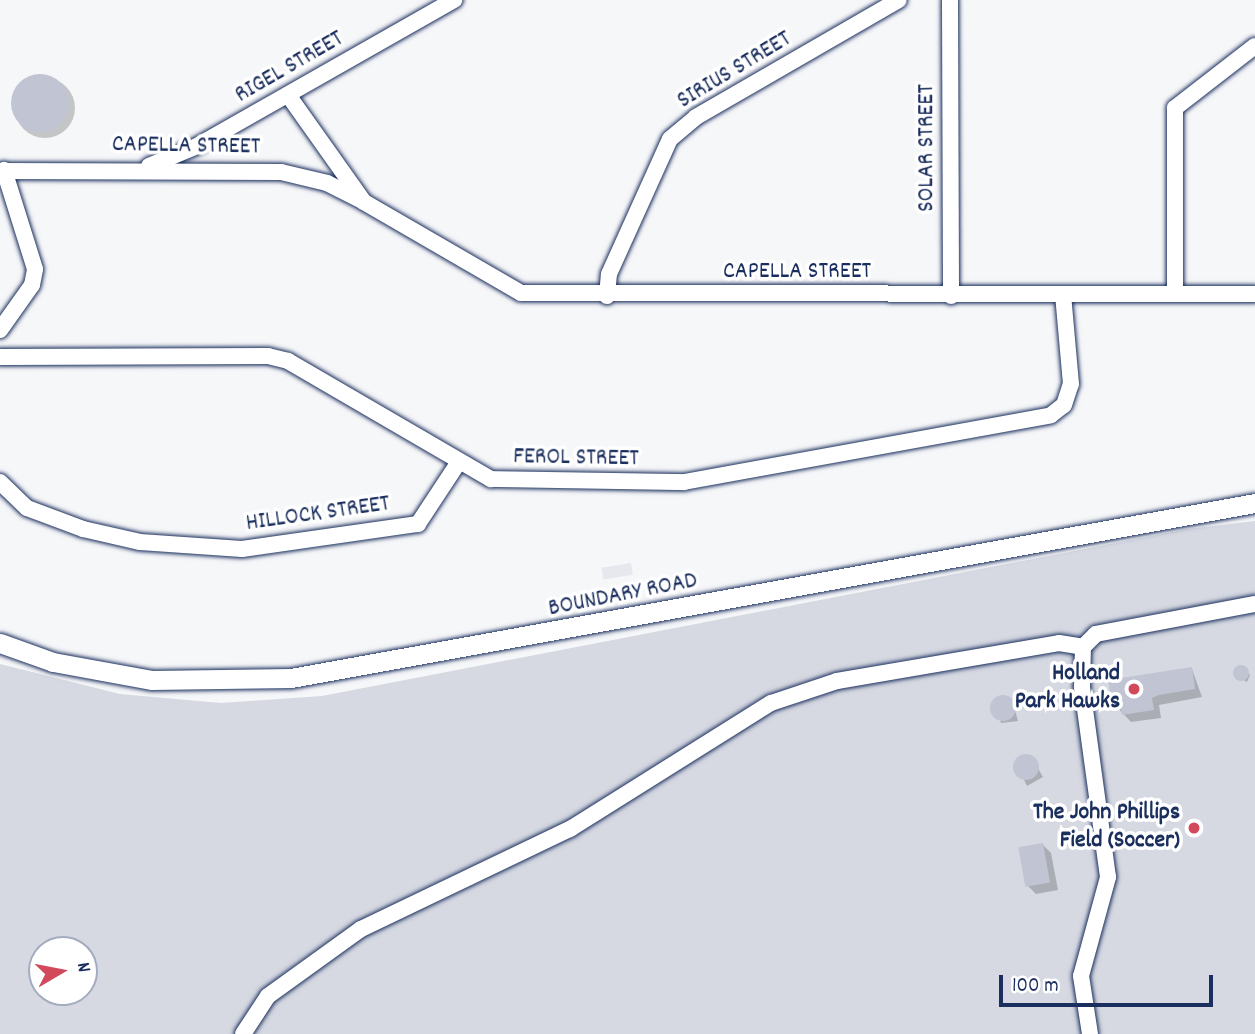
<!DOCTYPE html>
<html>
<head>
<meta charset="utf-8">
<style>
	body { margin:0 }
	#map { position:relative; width:1255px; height:1034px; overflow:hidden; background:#f6f7f9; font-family:Dekko,sans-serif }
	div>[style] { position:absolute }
	.built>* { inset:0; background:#e6e8ee; transform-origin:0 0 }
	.green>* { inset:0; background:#d6d9e2 }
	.shadow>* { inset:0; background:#0003 }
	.round { border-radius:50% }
	.building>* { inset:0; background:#c0c4d3; transform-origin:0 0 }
	.roads { filter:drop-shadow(0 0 2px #1b2f5e) drop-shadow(0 0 2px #1b2f5e) }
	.minor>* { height:16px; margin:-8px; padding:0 8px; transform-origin:8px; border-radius:8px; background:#fff }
	.major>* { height:19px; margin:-9.5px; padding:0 9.5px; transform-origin:9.5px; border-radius:9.5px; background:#fff }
	.dots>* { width:19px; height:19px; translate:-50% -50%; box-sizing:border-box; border:4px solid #fff; border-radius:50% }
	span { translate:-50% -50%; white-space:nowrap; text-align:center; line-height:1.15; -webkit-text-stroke:7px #fff; paint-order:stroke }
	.street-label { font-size:24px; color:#1b2f5e }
	.poi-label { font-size:24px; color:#1b2f5e; font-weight:700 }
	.right { translate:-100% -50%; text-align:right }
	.north { position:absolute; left:28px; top:936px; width:70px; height:70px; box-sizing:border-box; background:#fff; border:2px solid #a4acbf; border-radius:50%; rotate:80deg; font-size:19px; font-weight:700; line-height:28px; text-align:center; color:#1b2f5e }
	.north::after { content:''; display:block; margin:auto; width:24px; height:32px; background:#d1495b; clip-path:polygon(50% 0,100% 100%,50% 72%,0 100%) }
	.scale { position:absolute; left:999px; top:975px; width:214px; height:32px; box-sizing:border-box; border:4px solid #1b2f5e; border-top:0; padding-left:9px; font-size:21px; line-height:24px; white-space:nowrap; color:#1b2f5e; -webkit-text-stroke:5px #fff; paint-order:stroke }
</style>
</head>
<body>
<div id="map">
	<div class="built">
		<i style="left:631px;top:563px;width:12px;height:30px;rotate:81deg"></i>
	</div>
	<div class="green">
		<i style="clip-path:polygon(evenodd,1255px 521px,1255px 1034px,0 1034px,0 664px,120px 694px,221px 703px,322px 696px,1188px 529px,1255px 521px,42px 950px,84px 950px,84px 992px,42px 992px,42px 950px)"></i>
	</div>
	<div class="shadow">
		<i class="round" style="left:15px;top:78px;width:60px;height:60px"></i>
		<i style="clip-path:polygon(1239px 667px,1250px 675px,1247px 682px,1235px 675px)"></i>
		<i style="clip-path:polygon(1192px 669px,1202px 697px,1159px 705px,1161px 718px,1131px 722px,1113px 703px)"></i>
		<i style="clip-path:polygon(1012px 700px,1018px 721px,1001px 723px,994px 701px)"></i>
		<i style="clip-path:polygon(1032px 758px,1043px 777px,1027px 786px,1016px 763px)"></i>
		<i style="clip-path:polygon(1042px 844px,1051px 853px,1058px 890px,1036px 894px,1028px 886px)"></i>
	</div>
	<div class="building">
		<i class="round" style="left:11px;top:74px;width:58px;height:58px"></i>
		<i class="round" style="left:1233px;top:665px;width:16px;height:16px"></i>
		<i style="clip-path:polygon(1192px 667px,1195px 689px,1159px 695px,1152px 698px,1154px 710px,1122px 715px,1120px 703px,1112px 704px,1108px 680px)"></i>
		<i class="round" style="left:990px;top:695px;width:26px;height:26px"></i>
		<i class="round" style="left:1013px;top:754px;width:26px;height:26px"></i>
		<i style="left:1043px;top:843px;width:40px;height:25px;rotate:80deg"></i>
	</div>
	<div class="roads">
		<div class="minor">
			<i style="left:950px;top:0;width:296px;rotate:89.8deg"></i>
			<i style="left:288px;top:95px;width:131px;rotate:54.6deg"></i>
			<i style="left:364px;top:202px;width:181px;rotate:30.1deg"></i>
			<i style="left:521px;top:293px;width:734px;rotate:0.08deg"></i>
			<i style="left:149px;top:166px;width:52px;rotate:-22.6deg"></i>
			<i style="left:197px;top:146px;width:296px;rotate:-29.6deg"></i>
			<i style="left:0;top:171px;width:281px;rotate:0.2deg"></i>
			<i style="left:281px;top:172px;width:47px;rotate:13.4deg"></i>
			<i style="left:327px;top:183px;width:39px;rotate:27deg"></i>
			<i style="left:1175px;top:294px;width:186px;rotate:-90deg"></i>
			<i style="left:1175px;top:108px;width:101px;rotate:-37.8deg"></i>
			<i style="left:607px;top:296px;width:22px;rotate:-85deg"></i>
			<i style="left:609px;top:274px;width:148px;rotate:-65.7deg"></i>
			<i style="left:670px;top:139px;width:34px;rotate:-40deg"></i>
			<i style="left:696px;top:117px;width:234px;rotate:-30deg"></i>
			<i style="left:0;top:330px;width:55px;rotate:-54.6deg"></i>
			<i style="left:32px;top:285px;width:16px;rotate:-79deg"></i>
			<i style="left:35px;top:269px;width:104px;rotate:-107.4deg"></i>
			<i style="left:0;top:357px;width:268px;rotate:-0.2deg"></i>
			<i style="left:268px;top:356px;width:21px;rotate:14deg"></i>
			<i style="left:288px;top:361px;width:235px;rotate:30.2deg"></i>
			<i style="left:491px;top:479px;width:193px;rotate:0.9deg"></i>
			<i style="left:684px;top:482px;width:373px;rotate:-10.3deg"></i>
			<i style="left:1051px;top:415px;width:16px;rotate:-38deg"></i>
			<i style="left:1064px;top:405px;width:22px;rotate:-72deg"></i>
			<i style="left:1071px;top:384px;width:89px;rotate:-95.1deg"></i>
			<i style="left:0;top:482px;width:37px;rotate:44deg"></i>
			<i style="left:27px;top:508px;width:60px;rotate:20.6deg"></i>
			<i style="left:83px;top:529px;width:58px;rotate:12.8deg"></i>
			<i style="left:140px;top:542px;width:102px;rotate:3.9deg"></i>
			<i style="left:242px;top:549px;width:178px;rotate:-8.1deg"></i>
			<i style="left:418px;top:524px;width:73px;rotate:-56.7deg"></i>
			<i style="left:243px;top:1034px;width:45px;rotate:-56.7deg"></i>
			<i style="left:268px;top:996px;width:115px;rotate:-35.8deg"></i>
			<i style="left:361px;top:929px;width:232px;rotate:-25.6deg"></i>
			<i style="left:570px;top:829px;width:237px;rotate:-32.1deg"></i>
			<i style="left:771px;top:703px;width:70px;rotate:-18.4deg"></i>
			<i style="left:837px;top:681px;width:225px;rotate:-9.7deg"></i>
			<i style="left:1059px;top:643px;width:24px;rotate:9deg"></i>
			<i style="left:1090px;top:1034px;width:59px;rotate:-98.8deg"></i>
			<i style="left:1081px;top:976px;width:103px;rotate:-74.7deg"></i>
			<i style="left:1108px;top:877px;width:192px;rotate:-97.8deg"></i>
			<i style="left:1082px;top:687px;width:40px;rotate:-88.6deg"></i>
			<i style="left:1083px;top:647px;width:18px;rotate:-45deg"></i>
			<i style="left:1096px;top:634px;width:162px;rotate:-10.7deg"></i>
		</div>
		<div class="major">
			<i style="left:0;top:643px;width:56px;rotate:19.7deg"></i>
			<i style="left:53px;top:662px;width:101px;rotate:10.3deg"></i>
			<i style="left:152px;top:680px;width:139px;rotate:-0.8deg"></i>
			<i style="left:291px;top:678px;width:980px;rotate:-10.29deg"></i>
		</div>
	</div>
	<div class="dots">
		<i style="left:1134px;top:689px;background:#d1495b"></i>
		<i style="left:1194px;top:828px;background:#d1495b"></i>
	</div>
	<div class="street-label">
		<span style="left:290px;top:68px;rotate:-30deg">RIGEL STREET</span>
		<span style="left:735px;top:71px;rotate:-31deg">SIRIUS STREET</span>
		<span style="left:186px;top:147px;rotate:1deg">CAPELLA STREET</span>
		<span style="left:928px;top:148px;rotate:-90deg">SOLAR STREET</span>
		<span style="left:797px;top:273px">CAPELLA STREET</span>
		<span style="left:576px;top:459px;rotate:1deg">FEROL STREET</span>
		<span style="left:318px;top:515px;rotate:-8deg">HILLOCK STREET</span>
		<span style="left:623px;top:596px;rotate:-11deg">BOUNDARY ROAD</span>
	</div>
	<div class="poi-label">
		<span class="right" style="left:1120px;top:689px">Holland<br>Park Hawks</span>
		<span class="right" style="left:1180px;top:828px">The John Phillips<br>Field (Soccer)</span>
	</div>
	<div class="north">N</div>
	<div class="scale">100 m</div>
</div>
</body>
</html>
